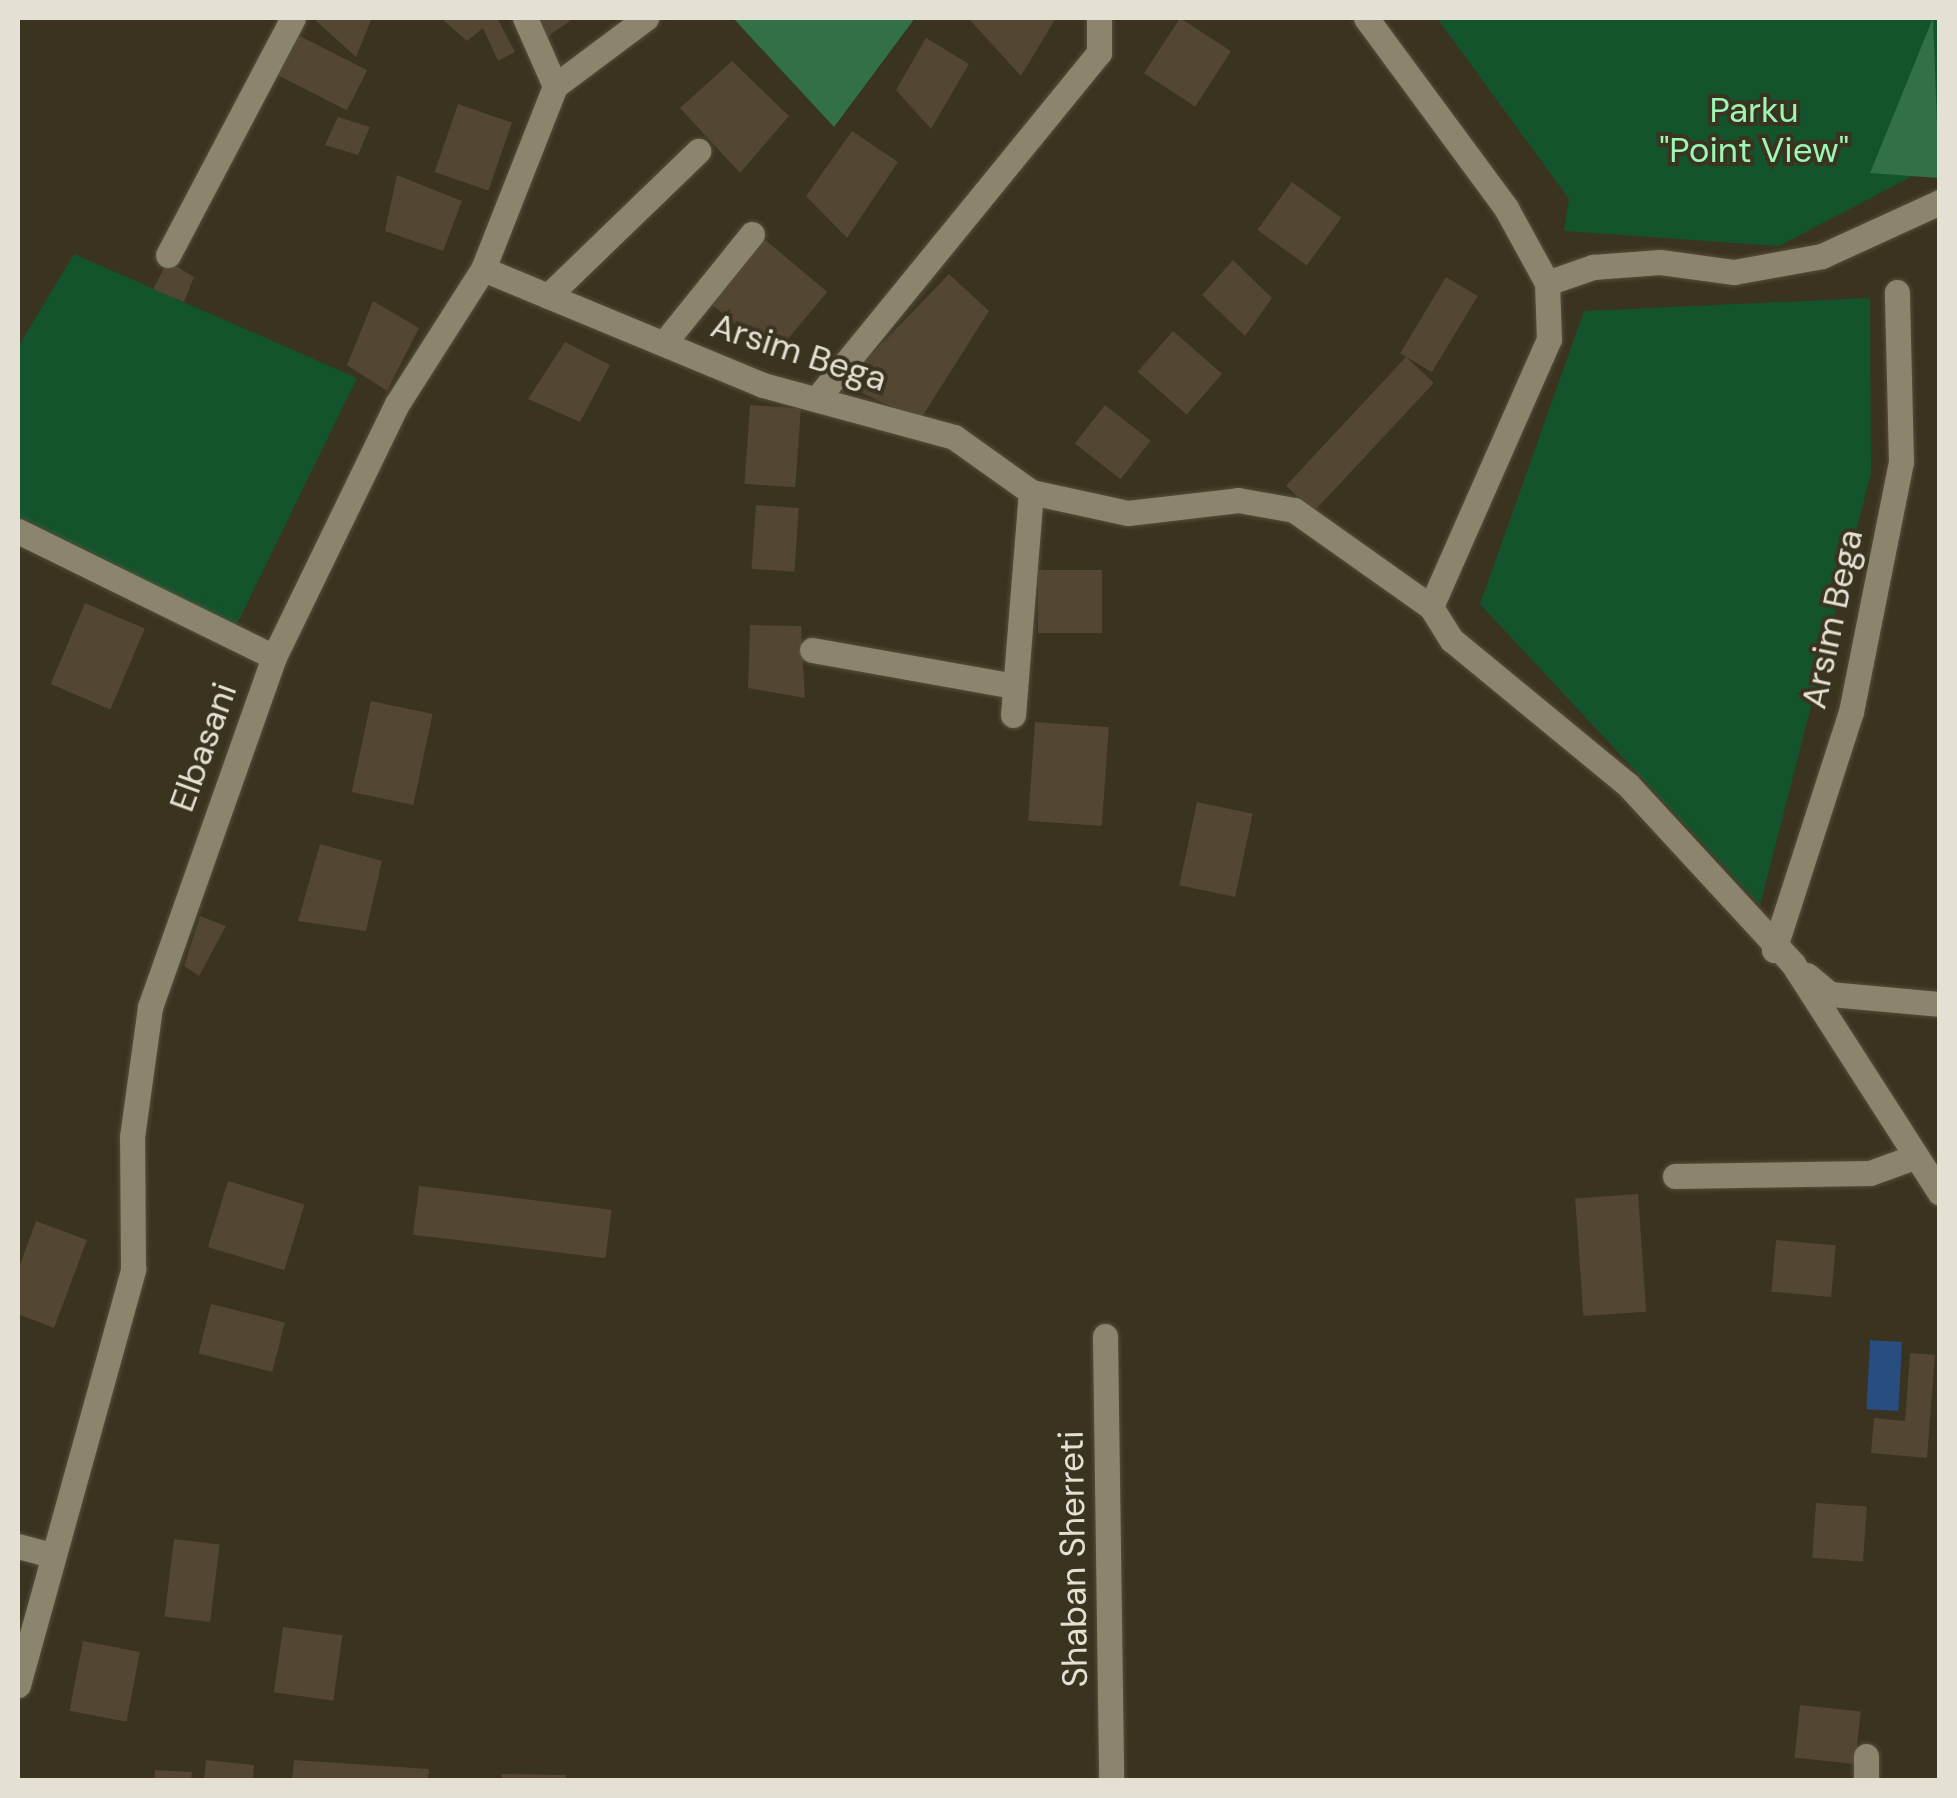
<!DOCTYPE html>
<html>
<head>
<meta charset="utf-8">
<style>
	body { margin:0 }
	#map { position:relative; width:1957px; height:1798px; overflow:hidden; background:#3a331f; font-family:"DM Sans",sans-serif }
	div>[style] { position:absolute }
	.green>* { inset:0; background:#14542d }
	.forest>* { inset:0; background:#327147 }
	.water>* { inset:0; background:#284d7f; transform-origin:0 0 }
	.building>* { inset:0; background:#534633; transform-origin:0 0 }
	.roads { filter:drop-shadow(0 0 2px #544e3c) drop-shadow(0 0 2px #544e3c) }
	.minor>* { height:25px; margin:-12.5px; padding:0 12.5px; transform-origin:12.5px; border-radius:12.5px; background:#8c856e }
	span { translate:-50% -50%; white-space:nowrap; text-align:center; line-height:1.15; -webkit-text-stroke:8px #3a331f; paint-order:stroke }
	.park-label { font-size:35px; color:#9cf6b6 }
	.street-label { font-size:35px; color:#e4e0d4 }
	.frame { position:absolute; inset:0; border:20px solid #e4e0d4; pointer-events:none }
</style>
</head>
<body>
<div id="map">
	<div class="green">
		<i style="clip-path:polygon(1437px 18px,1939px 18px,1939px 162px,1779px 246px,1564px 231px,1569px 199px)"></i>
		<i style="clip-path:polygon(74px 254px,357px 378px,234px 630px,18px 521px,18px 347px)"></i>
		<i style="clip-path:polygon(1870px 298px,1871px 473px,1760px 905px,1480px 604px,1584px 311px)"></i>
	</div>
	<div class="forest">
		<i style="clip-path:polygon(733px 18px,915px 18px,834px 127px)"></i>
		<i style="clip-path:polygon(1933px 18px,1939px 178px,1870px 173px)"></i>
	</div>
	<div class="water">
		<i style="left:1902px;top:1342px;width:69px;height:32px;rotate:93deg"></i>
	</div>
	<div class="building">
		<i style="clip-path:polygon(313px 18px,372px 18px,356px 57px)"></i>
		<i style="clip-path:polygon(441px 18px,497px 18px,515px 52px,498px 61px,483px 28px,467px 41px)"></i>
		<i style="clip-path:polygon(540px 18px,574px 18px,547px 37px)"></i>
		<i style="clip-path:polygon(968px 18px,1056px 18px,1021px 76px)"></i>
		<i style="left:1180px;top:18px;width:61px;height:66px;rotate:33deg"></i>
		<i style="left:296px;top:34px;width:80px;height:45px;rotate:27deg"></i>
		<i style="clip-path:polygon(926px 38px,969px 64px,931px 129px,896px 90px)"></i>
		<i style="clip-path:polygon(732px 61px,789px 116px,740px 173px,680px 108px)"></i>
		<i style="left:458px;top:104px;width:57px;height:72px;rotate:19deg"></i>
		<i style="clip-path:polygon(338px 117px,370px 127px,358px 155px,325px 145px)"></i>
		<i style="clip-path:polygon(852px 131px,898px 162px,847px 238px,806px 196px)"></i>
		<i style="clip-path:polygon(397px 175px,462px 201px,443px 251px,385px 231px)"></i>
		<i style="left:1292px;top:182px;width:61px;height:59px;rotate:36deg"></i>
		<i style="left:763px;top:238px;width:84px;height:84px;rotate:40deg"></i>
		<i style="clip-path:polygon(1233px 260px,1272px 298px,1245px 336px,1202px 295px)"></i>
		<i style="clip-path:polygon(168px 261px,194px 277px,184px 302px,153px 289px)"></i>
		<i style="clip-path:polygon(949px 274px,989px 311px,920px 420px,843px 384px)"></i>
		<i style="left:1446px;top:277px;width:37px;height:89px;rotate:31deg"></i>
		<i style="clip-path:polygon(373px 301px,419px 328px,387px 391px,347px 365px)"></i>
		<i style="left:1173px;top:331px;width:65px;height:54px;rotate:41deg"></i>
		<i style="clip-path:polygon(565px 342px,610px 365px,580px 422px,528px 399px)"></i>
		<i style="left:1406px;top:357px;width:38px;height:176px;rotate:43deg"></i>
		<i style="left:750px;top:405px;width:51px;height:79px;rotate:4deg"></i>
		<i style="left:1105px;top:405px;width:58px;height:49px;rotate:38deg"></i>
		<i style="left:756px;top:505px;width:43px;height:64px;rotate:4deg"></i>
		<i style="left:1038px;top:570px;width:64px;height:63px"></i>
		<i style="left:85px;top:603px;width:65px;height:88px;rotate:23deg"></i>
		<i style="clip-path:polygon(750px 625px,801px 626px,805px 698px,748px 688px)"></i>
		<i style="left:371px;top:701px;width:63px;height:93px;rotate:12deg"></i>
		<i style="left:1035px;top:722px;width:74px;height:99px;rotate:4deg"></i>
		<i style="left:1197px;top:802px;width:57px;height:85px;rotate:12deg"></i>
		<i style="clip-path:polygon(320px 844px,382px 861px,366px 931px,298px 921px)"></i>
		<i style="clip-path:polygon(200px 916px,226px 926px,199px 976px,184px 966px)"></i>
		<i style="left:228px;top:1181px;width:80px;height:69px;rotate:17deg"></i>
		<i style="left:419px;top:1186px;width:194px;height:49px;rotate:7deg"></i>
		<i style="left:1638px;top:1194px;width:118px;height:63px;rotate:86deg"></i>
		<i style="clip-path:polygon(36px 1221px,87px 1240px,54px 1328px,18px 1314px,18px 1270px)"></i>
		<i style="left:1776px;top:1240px;width:60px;height:52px;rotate:5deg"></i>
		<i style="left:211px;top:1304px;width:76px;height:51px;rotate:14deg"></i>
		<i style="clip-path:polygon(1910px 1353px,1935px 1355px,1927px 1458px,1871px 1453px,1874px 1418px,1905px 1421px)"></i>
		<i style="left:1816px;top:1503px;width:51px;height:55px;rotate:4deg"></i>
		<i style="left:174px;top:1539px;width:46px;height:78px;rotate:7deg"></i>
		<i style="left:283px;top:1627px;width:60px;height:66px;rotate:8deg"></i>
		<i style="left:83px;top:1641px;width:58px;height:71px;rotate:11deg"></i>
		<i style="left:1800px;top:1705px;width:61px;height:53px;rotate:6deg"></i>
		<i style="clip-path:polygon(206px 1760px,254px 1765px,253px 1780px,204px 1780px)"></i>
		<i style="clip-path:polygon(294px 1760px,429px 1769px,428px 1780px,292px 1780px)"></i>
		<i style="clip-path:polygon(155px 1770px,192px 1772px,191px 1780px,154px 1780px)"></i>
		<i style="clip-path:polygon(502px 1774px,566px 1775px,566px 1780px,502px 1780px)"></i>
	</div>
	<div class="roads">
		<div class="minor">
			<i style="left:1366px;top:18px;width:236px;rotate:53.6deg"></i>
			<i style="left:1506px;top:208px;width:85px;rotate:61.3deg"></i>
			<i style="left:1547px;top:283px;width:56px;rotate:88deg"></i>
			<i style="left:1549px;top:339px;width:293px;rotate:113.8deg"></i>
			<i style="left:555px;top:86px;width:114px;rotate:-36.8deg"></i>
			<i style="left:168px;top:255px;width:268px;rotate:-62.2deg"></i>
			<i style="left:483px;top:269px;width:303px;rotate:22.5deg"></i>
			<i style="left:763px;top:385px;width:198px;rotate:15.2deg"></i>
			<i style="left:954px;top:437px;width:95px;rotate:35.5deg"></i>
			<i style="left:1031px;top:492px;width:99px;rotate:12.2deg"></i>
			<i style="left:1128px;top:513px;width:111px;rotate:-6.7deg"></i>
			<i style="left:1238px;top:500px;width:57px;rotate:10.1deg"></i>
			<i style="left:1294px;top:510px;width:168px;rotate:35.3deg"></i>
			<i style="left:1431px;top:607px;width:39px;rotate:58deg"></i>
			<i style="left:1452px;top:640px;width:228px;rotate:39.5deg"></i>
			<i style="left:1628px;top:785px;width:243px;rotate:47.3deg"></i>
			<i style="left:1793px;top:964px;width:272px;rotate:57.3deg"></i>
			<i style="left:1547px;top:283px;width:49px;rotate:-19.2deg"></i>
			<i style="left:1593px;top:267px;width:67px;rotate:-4.3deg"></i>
			<i style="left:1660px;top:262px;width:75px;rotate:7.7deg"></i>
			<i style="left:1734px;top:272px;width:89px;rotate:-10.3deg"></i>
			<i style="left:1822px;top:256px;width:130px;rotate:-24.6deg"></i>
			<i style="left:548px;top:296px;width:209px;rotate:-44deg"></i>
			<i style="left:664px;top:343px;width:140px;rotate:-51.1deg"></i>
			<i style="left:819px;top:396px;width:443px;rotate:-50.8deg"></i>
			<i style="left:1099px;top:53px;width:35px;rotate:-90deg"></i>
			<i style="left:18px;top:531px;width:285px;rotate:26.2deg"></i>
			<i style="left:812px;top:650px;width:205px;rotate:10.1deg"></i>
			<i style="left:1013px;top:715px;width:224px;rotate:-85.4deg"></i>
			<i style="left:1774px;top:950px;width:250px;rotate:-72.1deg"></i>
			<i style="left:1851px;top:712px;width:256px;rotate:-78.7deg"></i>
			<i style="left:1901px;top:461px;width:169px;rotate:-91.4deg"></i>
			<i style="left:1807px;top:975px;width:30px;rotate:40deg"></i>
			<i style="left:1830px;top:994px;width:110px;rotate:5.2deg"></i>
			<i style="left:1675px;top:1176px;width:195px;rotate:-0.9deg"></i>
			<i style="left:1870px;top:1173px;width:47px;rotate:-20deg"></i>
			<i style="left:1105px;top:1336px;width:444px;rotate:89.2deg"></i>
			<i style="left:18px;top:1546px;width:35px;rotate:15deg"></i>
			<i style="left:18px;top:1685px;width:432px;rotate:-74.5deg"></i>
			<i style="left:133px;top:1269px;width:132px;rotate:-90.4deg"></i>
			<i style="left:132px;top:1137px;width:131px;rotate:-82.1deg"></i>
			<i style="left:150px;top:1007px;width:371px;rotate:-70.5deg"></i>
			<i style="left:274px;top:657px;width:281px;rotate:-64.1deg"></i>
			<i style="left:397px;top:404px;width:160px;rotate:-57.5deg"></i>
			<i style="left:483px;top:269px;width:197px;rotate:-68.5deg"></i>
			<i style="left:555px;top:86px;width:74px;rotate:-113.8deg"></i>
			<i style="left:1866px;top:1780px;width:24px;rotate:-90deg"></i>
		</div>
	</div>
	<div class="park-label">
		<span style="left:1754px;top:130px">Parku<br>"Point View"</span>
	</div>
	<div class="street-label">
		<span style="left:799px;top:352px;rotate:18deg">Arsim Bega</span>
		<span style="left:1832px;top:619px;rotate:-78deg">Arsim Bega</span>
		<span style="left:203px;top:747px;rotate:-70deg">Elbasani</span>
		<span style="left:1073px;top:1559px;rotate:-91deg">Shaban Sherreti</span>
	</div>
	<div class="frame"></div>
</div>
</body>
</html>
